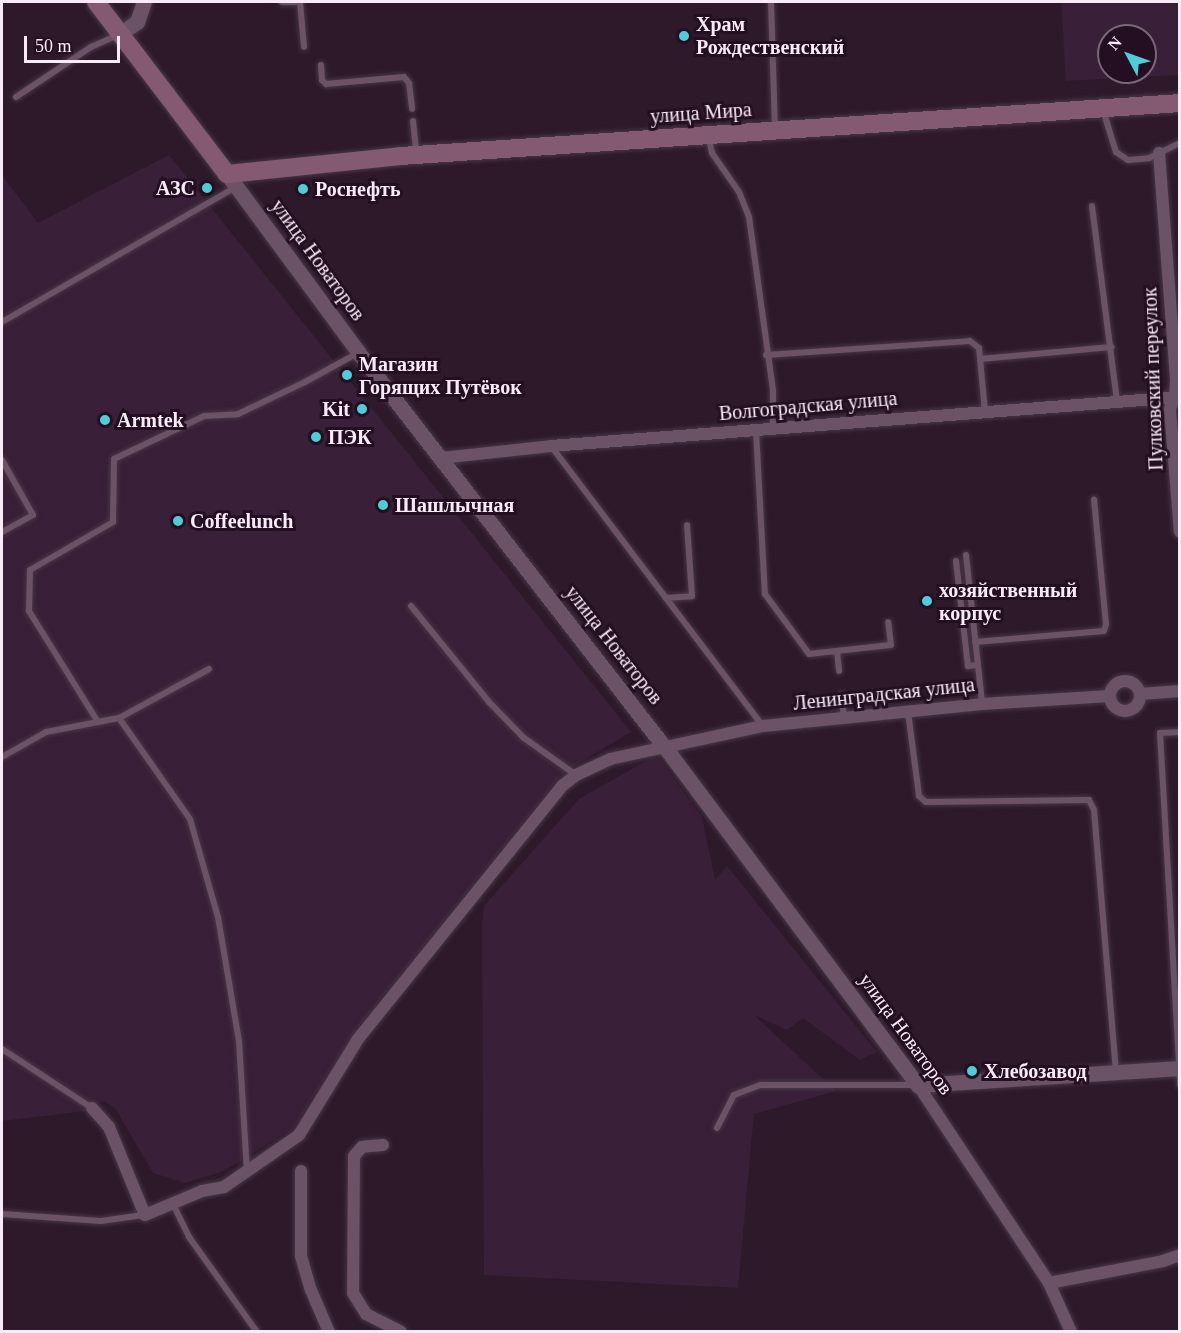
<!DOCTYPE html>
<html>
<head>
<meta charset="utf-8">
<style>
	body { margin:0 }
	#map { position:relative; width:1181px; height:1333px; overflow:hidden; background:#2e192b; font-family:Georgia,serif }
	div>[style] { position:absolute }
	.built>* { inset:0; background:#391f37 }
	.roads { filter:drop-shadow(0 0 2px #473746) drop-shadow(0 0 2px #473746) }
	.service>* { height:6px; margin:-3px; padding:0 3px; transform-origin:3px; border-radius:3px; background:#6b5267 }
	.minor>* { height:12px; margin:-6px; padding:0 6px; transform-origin:6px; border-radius:6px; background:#6b5267 }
	.minor>.ring { margin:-6px; padding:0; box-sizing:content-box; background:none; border:12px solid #6b5267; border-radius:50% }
	.tertiary>* { height:15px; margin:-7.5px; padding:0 7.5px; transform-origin:7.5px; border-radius:7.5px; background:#6b5267 }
	.secondary>* { height:18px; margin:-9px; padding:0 9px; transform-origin:9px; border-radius:9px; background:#845972 }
	.dots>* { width:16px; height:16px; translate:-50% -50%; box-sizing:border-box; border:3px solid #240f22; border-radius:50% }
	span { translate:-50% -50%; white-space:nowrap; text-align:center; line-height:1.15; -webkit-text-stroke:6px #240f22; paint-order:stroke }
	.poi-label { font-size:20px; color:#f9eaf7; font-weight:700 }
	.left { translate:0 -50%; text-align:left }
	.right { translate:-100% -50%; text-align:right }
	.street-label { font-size:20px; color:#f9eaf7 }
	.frame { position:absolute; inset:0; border:3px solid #f9eaf7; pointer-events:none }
	.north { position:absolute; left:1097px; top:24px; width:60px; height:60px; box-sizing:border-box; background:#240f22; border:2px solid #796777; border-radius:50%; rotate:311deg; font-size:16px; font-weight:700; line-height:24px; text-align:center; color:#f9eaf7 }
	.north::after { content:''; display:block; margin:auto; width:21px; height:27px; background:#52cbd9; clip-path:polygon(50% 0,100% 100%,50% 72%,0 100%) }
	.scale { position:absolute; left:24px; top:36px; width:96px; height:27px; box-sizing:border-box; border:3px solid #f9eaf7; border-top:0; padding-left:8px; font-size:18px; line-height:21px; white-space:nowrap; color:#f9eaf7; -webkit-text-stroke:4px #240f22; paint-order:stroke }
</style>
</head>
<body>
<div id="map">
	<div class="built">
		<i style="clip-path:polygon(evenodd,1061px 2px,1179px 2px,1179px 75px,1066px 81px,1061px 2px,1109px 36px,1145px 36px,1145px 72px,1109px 72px,1109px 36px)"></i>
		<i style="clip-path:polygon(169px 155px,631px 732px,563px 773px,356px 1030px,293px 1128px,222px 1172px,185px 1183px,153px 1173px,115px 1108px,103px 1101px,85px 1111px,2px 1121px,2px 175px,38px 223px)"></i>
		<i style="clip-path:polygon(653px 757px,659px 758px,702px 817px,715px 880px,727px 866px,877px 1052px,860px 1060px,803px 1018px,787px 1030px,754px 1015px,836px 1091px,754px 1114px,738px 1288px,484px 1275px,482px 926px,484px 906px,579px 799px)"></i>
	</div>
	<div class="roads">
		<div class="service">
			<i style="left:282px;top:2px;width:13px"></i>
			<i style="left:300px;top:2px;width:45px;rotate:84.9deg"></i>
			<i style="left:771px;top:2px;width:125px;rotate:88.2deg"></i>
			<i style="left:321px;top:65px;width:15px;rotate:86deg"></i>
			<i style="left:322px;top:80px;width:6px;rotate:45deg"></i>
			<i style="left:326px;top:84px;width:78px;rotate:-5.1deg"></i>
			<i style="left:404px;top:77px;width:8px;rotate:50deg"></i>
			<i style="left:409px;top:83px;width:26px;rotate:83deg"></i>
			<i style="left:16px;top:97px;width:90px;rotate:-33.7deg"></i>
			<i style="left:91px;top:47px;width:30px;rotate:-24deg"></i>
			<i style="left:1103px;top:110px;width:44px;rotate:72.8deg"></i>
			<i style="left:1116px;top:152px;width:14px;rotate:34deg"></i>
			<i style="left:1128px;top:160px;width:21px;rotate:-5deg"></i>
			<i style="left:1149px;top:158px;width:34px;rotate:-26deg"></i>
			<i style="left:413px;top:121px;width:31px;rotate:84deg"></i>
			<i style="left:709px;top:139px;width:14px;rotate:78deg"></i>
			<i style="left:712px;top:153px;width:47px;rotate:55.3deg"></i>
			<i style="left:739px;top:192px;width:27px;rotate:68deg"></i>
			<i style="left:749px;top:217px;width:175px;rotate:82.1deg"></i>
			<i style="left:773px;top:390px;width:38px;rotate:90deg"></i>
			<i style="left:1092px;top:206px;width:197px;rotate:82.7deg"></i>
			<i style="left:2px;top:322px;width:270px;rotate:-30deg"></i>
			<i style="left:766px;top:355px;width:204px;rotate:-3.9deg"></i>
			<i style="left:970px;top:341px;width:11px;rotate:38deg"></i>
			<i style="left:979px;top:348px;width:64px;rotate:84.6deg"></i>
			<i style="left:980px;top:359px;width:132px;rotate:-5.2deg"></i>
			<i style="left:756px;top:430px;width:164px;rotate:86.9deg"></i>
			<i style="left:765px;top:594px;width:74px;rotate:53.7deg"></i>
			<i style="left:809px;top:654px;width:82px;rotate:-6.3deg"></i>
			<i style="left:891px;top:645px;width:23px;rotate:-97deg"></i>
			<i style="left:551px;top:446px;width:350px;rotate:52.9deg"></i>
			<i style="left:2px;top:460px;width:63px;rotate:60.6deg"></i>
			<i style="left:33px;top:515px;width:35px;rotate:151deg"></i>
			<i style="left:966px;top:555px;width:149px;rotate:83.8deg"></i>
			<i style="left:956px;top:561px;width:106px;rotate:83.5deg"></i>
			<i style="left:968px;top:666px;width:10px;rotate:-6deg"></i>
			<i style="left:666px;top:598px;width:26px;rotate:-4deg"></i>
			<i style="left:692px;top:596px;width:71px;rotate:-94deg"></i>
			<i style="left:411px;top:606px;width:124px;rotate:50.9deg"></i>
			<i style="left:489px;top:702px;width:50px;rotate:45.8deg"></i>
			<i style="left:524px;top:738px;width:64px;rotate:35.4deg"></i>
			<i style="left:975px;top:642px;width:129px;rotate:-4.9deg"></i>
			<i style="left:1104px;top:631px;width:7px;rotate:-74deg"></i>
			<i style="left:1106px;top:624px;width:125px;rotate:-95.5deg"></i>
			<i style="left:837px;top:651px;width:20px;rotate:84deg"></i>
			<i style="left:209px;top:669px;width:102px;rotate:151.4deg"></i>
			<i style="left:119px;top:718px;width:123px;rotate:54.9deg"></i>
			<i style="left:190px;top:819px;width:102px;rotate:74.1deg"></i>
			<i style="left:218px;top:917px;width:126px;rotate:80.4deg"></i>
			<i style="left:239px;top:1041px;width:129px;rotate:86.5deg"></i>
			<i style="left:841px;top:695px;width:22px;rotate:82deg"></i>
			<i style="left:908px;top:712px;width:85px;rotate:82.5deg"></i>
			<i style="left:919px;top:796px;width:9px;rotate:41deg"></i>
			<i style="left:926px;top:802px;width:163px;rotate:-0.7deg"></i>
			<i style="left:1089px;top:800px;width:11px;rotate:63deg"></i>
			<i style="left:1094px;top:810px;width:263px;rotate:85.2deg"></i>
			<i style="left:98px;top:722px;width:131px;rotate:-121.9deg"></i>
			<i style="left:29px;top:611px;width:41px;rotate:-88.6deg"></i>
			<i style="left:30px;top:570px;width:96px;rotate:-30deg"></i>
			<i style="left:113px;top:522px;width:63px;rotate:-89.1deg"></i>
			<i style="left:114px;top:459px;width:100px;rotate:-25.5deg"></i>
			<i style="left:204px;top:416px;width:34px;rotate:-3deg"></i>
			<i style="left:238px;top:414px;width:74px;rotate:-25.5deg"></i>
			<i style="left:305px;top:382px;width:60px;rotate:-28.7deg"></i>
			<i style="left:1180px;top:732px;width:20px;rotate:177deg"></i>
			<i style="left:1160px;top:733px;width:353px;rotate:86.7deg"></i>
			<i style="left:2px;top:757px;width:51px;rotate:-29.6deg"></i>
			<i style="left:46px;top:732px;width:74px;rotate:-10.9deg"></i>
			<i style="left:2px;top:1049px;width:108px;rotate:33.2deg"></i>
			<i style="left:717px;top:1128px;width:37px;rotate:-63deg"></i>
			<i style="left:734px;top:1095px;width:28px;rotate:-21deg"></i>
			<i style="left:760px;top:1085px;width:157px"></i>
			<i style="left:173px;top:1204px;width:37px;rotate:64deg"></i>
			<i style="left:189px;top:1237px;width:117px;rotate:54.4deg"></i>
			<i style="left:2px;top:1214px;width:99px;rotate:4deg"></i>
			<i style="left:101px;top:1221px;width:43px;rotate:-7.9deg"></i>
		</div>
		<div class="minor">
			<i style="left:1159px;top:153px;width:228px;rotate:85.7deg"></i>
			<i style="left:1176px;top:380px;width:17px;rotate:93deg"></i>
			<i style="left:1175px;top:397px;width:13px;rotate:113deg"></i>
			<i style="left:1170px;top:409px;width:123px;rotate:85.4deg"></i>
			<i style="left:441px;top:458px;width:111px;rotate:-6.2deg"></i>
			<i style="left:551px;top:446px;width:631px;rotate:-4.45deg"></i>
			<i class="ring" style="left:1110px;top:681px;width:18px;height:18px"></i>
			<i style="left:1140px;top:694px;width:40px;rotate:-4.3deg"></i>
			<i style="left:918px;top:1085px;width:237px;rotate:56.5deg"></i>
			<i style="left:1049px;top:1283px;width:54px;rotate:65.8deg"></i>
			<i style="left:92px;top:1108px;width:25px;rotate:48deg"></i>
			<i style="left:109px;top:1127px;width:95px;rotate:67.8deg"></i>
			<i style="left:145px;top:1215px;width:62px;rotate:-22.8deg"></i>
			<i style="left:202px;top:1191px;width:22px;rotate:-10deg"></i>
			<i style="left:224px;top:1187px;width:91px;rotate:-34.7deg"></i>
			<i style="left:299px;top:1135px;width:113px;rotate:-58.4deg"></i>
			<i style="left:358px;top:1039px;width:325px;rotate:-51.1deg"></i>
			<i style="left:562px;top:786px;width:18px;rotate:-38deg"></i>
			<i style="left:576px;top:775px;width:38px;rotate:-25deg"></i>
			<i style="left:610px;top:759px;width:157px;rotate:-12.2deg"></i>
			<i style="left:763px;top:726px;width:220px;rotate:-5.7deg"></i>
			<i style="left:982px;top:704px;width:128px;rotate:-3.6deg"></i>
			<i style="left:383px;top:1145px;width:21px;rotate:175deg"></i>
			<i style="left:362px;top:1147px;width:12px;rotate:132deg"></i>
			<i style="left:354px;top:1156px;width:137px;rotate:90.4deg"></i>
			<i style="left:353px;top:1293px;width:25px;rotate:58deg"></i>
			<i style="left:366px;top:1314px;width:39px;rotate:27deg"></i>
			<i style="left:301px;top:1171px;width:85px;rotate:90deg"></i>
			<i style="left:301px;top:1256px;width:35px;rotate:74deg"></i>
			<i style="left:311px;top:1290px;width:46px;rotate:66.8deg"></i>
			<i style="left:1049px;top:1283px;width:116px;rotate:-10.9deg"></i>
			<i style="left:1163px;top:1261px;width:18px;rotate:-19deg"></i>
		</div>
		<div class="tertiary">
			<i style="left:121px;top:33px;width:19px;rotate:-35deg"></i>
			<i style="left:137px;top:22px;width:21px;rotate:-71deg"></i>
			<i style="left:227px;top:174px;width:221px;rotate:53.6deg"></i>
			<i style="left:358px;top:352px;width:499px;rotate:52.2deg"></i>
			<i style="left:664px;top:746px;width:424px;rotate:53.2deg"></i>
			<i style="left:918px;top:1085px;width:263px;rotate:-3.7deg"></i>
		</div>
		<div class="secondary">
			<i style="left:96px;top:2px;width:216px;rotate:52.7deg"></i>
			<i style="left:227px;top:174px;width:175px;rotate:-5.9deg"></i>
			<i style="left:401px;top:156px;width:781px;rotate:-3.89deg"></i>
		</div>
	</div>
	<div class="dots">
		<i style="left:684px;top:36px;background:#52cbd9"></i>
		<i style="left:207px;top:188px;background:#52cbd9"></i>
		<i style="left:303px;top:189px;background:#52cbd9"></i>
		<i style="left:347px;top:375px;background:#52cbd9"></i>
		<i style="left:362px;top:409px;background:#52cbd9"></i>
		<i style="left:105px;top:420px;background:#52cbd9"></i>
		<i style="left:316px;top:437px;background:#52cbd9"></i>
		<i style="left:383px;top:505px;background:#52cbd9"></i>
		<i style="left:178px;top:521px;background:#52cbd9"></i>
		<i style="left:927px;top:601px;background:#52cbd9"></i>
		<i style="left:972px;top:1071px;background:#52cbd9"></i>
	</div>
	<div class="poi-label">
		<span class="left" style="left:696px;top:36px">Храм<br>Рождественский</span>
		<span class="right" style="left:195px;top:188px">АЗС</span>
		<span class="left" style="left:315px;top:189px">Роснефть</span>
		<span class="left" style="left:359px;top:376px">Магазин<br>Горящих Путёвок</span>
		<span class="right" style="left:350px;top:409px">Kit</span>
		<span class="left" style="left:117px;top:420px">Armtek</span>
		<span class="left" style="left:328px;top:437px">ПЭК</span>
		<span class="left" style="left:395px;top:505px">Шашлычная</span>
		<span class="left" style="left:190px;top:521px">Coffeelunch</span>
		<span class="left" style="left:939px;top:602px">хозяйственный<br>корпус</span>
		<span class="left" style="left:984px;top:1071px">Хлебозавод</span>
	</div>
	<div class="street-label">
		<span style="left:701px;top:113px;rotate:-4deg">улица Мира</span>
		<span style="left:318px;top:260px;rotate:54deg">улица Новаторов</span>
		<span style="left:1153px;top:379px;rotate:-92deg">Пулковский переулок</span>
		<span style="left:808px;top:406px;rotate:-5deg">Волгоградская улица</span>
		<span style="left:614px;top:645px;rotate:52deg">улица Новаторов</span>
		<span style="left:884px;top:694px;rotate:-6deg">Ленинградская улица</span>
		<span style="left:906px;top:1034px;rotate:54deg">улица Новаторов</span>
	</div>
	<div class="frame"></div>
	<div class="north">N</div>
	<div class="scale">50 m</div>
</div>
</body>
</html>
